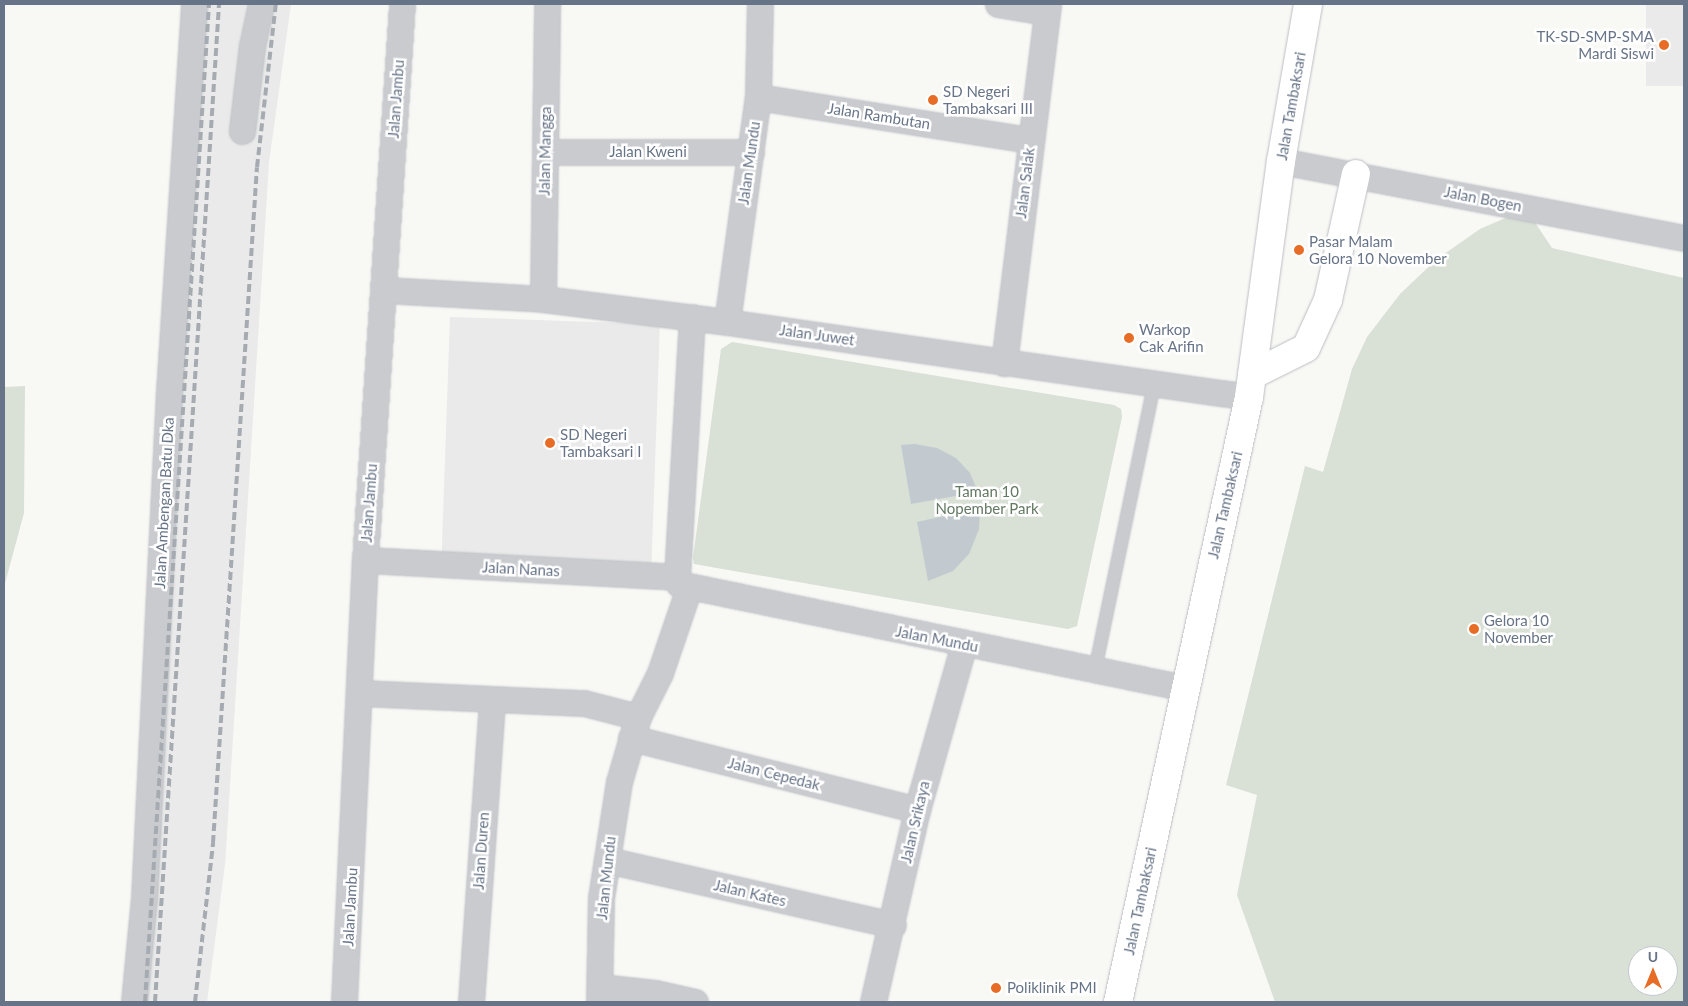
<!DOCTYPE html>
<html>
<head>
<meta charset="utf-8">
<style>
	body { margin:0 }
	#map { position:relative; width:1688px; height:1006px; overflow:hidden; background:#f8f8f5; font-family:Lato,sans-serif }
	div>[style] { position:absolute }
	.built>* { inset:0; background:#e9eae9; transform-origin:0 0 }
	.green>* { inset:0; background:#d9e0d6 }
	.water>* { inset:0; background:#c2cad0 }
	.roads { filter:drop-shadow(0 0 1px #bbbec3) drop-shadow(0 0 1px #bbbec3) }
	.service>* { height:12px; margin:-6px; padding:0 6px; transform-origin:6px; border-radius:6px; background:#c9cbcf }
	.minor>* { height:25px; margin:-12.5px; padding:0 12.5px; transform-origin:12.5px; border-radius:12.5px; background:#c9cbcf }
	.secondary>* { height:28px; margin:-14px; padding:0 14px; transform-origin:14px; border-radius:14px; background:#fff }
	.primary>* { height:28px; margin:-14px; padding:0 14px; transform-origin:14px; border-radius:14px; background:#fff }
	.rail>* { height:4px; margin-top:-2px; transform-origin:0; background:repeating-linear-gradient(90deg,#a6abb2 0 8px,transparent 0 12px) }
	.dots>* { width:14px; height:14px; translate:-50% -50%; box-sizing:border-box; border:2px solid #fff; border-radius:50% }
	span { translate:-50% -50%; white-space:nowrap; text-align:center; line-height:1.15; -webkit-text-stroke:5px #fff; paint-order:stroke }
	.poi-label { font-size:15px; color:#677487 }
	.right { translate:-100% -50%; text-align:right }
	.left { translate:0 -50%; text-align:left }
	.street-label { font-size:15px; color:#677487 }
	.park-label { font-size:15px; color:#637962 }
	.frame { position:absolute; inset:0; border:5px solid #677487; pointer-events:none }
	.north { position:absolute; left:1628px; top:946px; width:50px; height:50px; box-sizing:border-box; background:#fff; border:1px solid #c2c7cf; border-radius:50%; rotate:0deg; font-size:14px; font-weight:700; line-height:20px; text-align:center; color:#677487 }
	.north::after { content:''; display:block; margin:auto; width:18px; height:22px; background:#e76d27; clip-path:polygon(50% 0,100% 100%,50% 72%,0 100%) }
</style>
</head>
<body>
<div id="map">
	<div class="built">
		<i style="clip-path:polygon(192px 4px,291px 4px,269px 162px,225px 864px,207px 1002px,134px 1002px)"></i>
		<i style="left:1646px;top:4px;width:38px;height:82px"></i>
		<i style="left:450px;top:317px;width:210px;height:243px;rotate:2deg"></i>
	</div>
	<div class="green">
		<i style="clip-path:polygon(evenodd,1526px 209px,1552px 248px,1684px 278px,1684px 1002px,1275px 1002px,1237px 895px,1257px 795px,1226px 785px,1305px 466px,1323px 472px,1352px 369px,1367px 337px,1400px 294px,1437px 259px,1480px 229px,1526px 209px,1638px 956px,1668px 956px,1668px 986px,1638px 986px,1638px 956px)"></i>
		<i style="clip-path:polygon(732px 342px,1114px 405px,1121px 409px,1122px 417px,1077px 626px,1068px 629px,694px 564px,693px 558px,721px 349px)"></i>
		<i style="clip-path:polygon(25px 386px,24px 513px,4px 587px,4px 387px)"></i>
	</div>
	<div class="water">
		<i style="clip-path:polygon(915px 444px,937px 448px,956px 458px,970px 473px,978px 492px,911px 504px,901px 445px)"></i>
		<i style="clip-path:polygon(980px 508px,979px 529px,969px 554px,953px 571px,928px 581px,917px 522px)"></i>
	</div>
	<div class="roads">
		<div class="service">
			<i style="left:1095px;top:670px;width:291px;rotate:-78.3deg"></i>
		</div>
		<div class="minor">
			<i style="left:998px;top:4px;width:49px;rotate:9.5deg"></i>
			<i style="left:758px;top:97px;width:275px;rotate:9deg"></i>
			<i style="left:242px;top:131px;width:86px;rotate:-83.3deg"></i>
			<i style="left:252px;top:46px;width:43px;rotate:-77.9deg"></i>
			<i style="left:545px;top:152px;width:206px"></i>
			<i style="left:1281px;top:161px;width:410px;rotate:10.8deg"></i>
			<i style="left:384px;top:290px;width:159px;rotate:3.2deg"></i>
			<i style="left:543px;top:299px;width:185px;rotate:7.1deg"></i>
			<i style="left:727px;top:322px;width:527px;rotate:8.18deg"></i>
			<i style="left:543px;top:299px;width:295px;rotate:-89.2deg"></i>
			<i style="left:692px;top:317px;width:260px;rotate:93.3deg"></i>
			<i style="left:677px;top:577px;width:7px;rotate:74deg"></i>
			<i style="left:679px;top:584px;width:517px;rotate:11.61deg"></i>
			<i style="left:727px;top:322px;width:227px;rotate:-82.2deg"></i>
			<i style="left:758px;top:97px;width:93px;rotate:-88.8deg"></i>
			<i style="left:1004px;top:363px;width:362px;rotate:-83deg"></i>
			<i style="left:365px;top:560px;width:312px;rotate:3.1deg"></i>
			<i style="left:361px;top:693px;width:223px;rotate:2.6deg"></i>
			<i style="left:584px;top:703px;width:56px;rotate:14.5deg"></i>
			<i style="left:631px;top:738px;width:295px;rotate:14.1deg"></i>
			<i style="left:607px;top:860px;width:293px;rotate:12.8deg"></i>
			<i style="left:600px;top:987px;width:55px;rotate:6.2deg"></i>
			<i style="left:655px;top:993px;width:41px;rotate:12.7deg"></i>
			<i style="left:134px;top:1002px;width:103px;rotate:-84.5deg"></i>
			<i style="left:144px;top:899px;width:508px;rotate:-87.18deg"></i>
			<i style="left:169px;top:392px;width:389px;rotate:-86.3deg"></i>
			<i style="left:344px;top:1002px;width:442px;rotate:-87.3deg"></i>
			<i style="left:365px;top:560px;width:557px;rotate:-86.19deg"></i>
			<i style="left:471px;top:1002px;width:303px;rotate:-86deg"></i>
			<i style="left:599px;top:1002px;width:104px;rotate:-88.9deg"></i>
			<i style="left:601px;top:898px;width:117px;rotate:-81.2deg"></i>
			<i style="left:619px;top:782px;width:68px;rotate:-73.7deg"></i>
			<i style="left:638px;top:717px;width:49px;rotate:-63.4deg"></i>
			<i style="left:660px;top:673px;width:90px;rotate:-71.2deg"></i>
			<i style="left:873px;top:1002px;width:197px;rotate:-77.1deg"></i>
			<i style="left:917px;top:810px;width:173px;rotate:-74.2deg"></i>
		</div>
		<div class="secondary">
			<i style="left:1252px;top:375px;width:60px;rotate:-26.6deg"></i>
			<i style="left:1306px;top:348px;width:53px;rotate:-65.4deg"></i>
			<i style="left:1328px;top:300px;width:129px;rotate:-77.5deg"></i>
		</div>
		<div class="primary">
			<i style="left:1118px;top:1002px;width:619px;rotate:-77.78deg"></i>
			<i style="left:1249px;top:397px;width:238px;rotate:-82.3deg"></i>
			<i style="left:1281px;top:161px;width:159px;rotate:-80.2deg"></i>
		</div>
	</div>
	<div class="rail">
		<i style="left:145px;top:1002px;width:1000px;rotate:-86.33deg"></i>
		<i style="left:155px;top:1002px;width:1000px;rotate:-86.33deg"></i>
		<i style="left:195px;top:1002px;width:160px;rotate:-83.5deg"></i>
		<i style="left:213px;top:843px;width:677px;rotate:-86.28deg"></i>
		<i style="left:257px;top:167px;width:164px;rotate:-83.4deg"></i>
	</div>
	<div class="dots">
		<i style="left:1664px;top:45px;background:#e76d27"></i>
		<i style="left:933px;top:100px;background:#e76d27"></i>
		<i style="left:1299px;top:250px;background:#e76d27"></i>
		<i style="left:1129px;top:338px;background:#e76d27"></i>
		<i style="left:550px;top:443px;background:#e76d27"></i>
		<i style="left:1474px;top:629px;background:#e76d27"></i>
		<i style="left:996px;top:988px;background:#e76d27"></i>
	</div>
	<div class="poi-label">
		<span class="right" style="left:1654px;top:45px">TK-SD-SMP-SMA<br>Mardi Siswi</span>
		<span class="left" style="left:943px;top:100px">SD Negeri<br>Tambaksari III</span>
		<span class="left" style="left:1309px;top:250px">Pasar Malam<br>Gelora 10 November</span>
		<span class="left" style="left:1139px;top:338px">Warkop<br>Cak Arifin</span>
		<span class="left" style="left:560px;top:443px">SD Negeri<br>Tambaksari I</span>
		<span class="left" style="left:1484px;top:629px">Gelora 10<br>November</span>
		<span class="left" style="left:1007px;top:988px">Poliklinik PMI</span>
	</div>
	<div class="street-label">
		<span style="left:396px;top:99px;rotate:-86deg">Jalan Jambu</span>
		<span style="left:1291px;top:106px;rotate:-80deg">Jalan Tambaksari</span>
		<span style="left:879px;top:116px;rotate:9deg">Jalan Rambutan</span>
		<span style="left:545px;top:151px;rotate:-89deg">Jalan Mangga</span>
		<span style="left:648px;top:152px">Jalan Kweni</span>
		<span style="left:749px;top:163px;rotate:-82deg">Jalan Mundu</span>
		<span style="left:1025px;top:183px;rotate:-83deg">Jalan Salak</span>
		<span style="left:1483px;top:199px;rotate:11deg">Jalan Bogen</span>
		<span style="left:817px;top:335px;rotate:8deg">Jalan Juwet</span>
		<span style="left:164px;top:503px;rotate:-87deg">Jalan Ambengan Batu Dka</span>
		<span style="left:369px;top:503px;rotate:-86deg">Jalan Jambu</span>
		<span style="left:1225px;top:505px;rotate:-77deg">Jalan Tambaksari</span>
		<span style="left:521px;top:569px;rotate:3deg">Jalan Nanas</span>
		<span style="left:937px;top:639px;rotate:11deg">Jalan Mundu</span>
		<span style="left:774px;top:774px;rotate:14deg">Jalan Cepedak</span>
		<span style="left:915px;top:822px;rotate:-77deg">Jalan Srikaya</span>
		<span style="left:481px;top:851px;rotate:-86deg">Jalan Duren</span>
		<span style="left:606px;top:878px;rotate:-84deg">Jalan Mundu</span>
		<span style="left:750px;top:893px;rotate:13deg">Jalan Kates</span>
		<span style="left:1140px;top:901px;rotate:-78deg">Jalan Tambaksari</span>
		<span style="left:350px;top:907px;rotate:-87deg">Jalan Jambu</span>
	</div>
	<div class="park-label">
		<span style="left:987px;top:500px">Taman 10<br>Nopember Park</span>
	</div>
	<div class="frame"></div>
	<div class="north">U</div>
</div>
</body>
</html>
